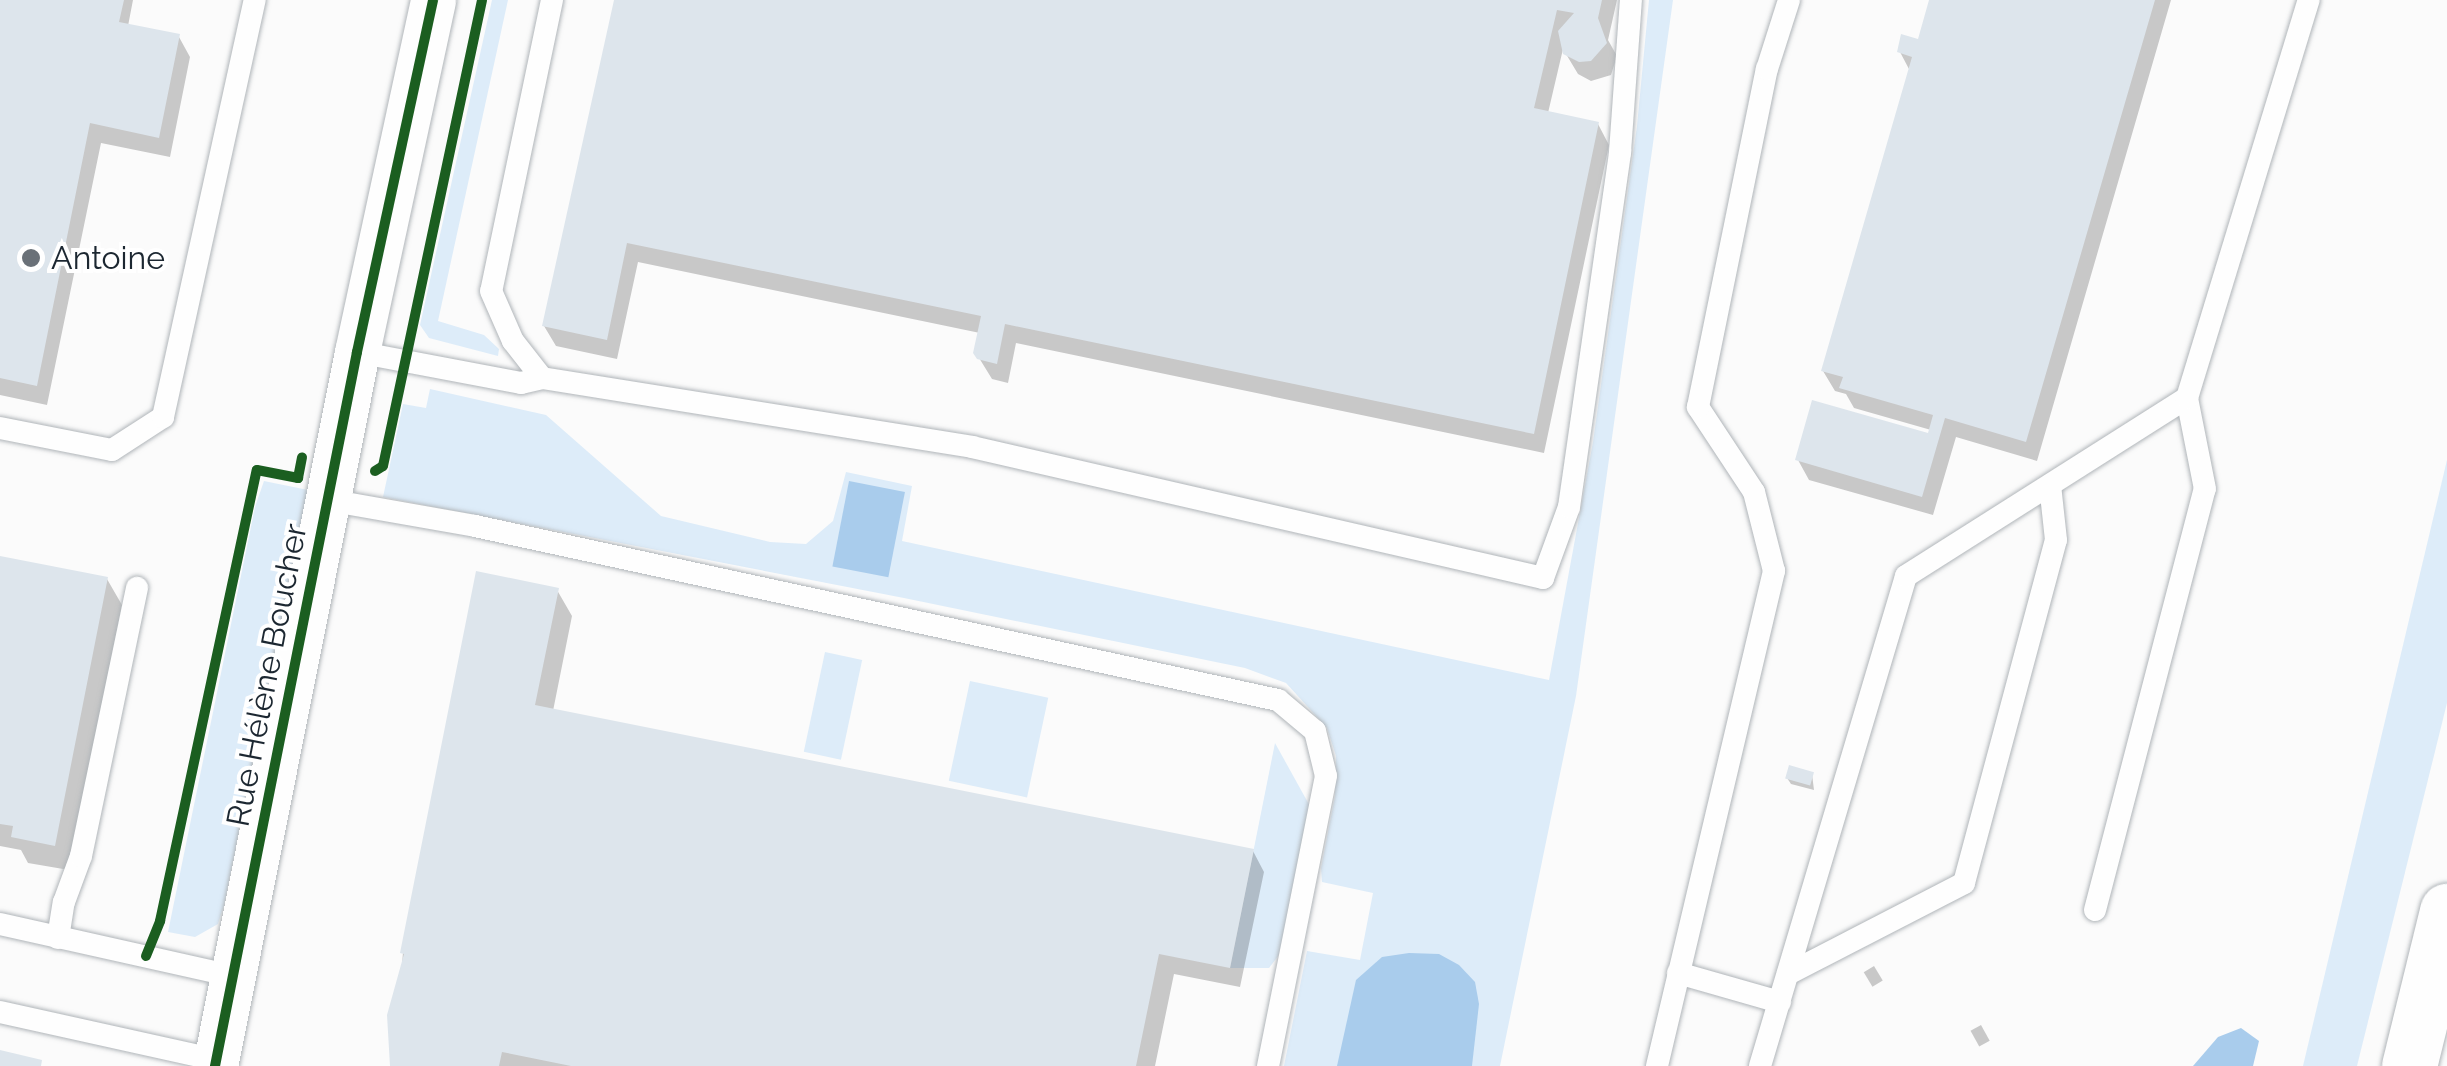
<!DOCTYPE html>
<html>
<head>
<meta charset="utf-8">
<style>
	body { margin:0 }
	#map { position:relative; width:2447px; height:1066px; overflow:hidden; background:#fbfbfb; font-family:Raleway,sans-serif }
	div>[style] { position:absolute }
	.green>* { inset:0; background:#ddecf9; transform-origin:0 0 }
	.water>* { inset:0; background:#a9ccec; transform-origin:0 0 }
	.shadow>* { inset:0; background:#0003; transform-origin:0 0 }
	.building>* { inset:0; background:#dde5ec; transform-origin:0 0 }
	.roads { filter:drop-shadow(0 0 2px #b0b5b9) drop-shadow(0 0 2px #b0b5b9) }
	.lane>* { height:22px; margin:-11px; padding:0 11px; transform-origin:11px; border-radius:11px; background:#fefefe }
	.street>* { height:45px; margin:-22.5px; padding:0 22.5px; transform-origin:22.5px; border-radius:22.5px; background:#fefefe }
	.highway>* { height:55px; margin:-27.5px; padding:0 27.5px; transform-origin:27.5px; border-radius:27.5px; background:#fefefe }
	.cycleway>* { height:10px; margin:-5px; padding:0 5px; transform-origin:5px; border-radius:5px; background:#1b5e20 }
	.dots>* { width:28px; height:28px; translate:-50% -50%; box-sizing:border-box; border:5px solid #fff; border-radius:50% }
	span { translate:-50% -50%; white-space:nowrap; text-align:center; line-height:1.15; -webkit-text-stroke:8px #fff; paint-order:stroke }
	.poi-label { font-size:32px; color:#1c2731 }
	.left { translate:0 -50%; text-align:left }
	.street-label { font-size:32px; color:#1c2731 }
</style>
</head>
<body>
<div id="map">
	<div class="green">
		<i style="clip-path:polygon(492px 0,508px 0,438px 321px,484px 335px,499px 349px,498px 356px,429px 338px,420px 325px)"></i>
		<i style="clip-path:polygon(1649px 0,1673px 0,1576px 696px,1500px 1066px,1284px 1066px,1307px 951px,1360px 960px,1373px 893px,1322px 882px,1321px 868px,1335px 796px,1336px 756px,1327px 728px,1286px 683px,1245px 668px,904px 598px,383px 497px,403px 404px,426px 408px,430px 389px,546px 415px,661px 516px,770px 542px,806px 544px,833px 521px,846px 472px,912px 486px,902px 541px,1549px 680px,1593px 442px,1637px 126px)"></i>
		<i style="clip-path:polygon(2447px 460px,2447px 703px,2357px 1066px,2303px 1066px)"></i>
		<i style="clip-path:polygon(264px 481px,308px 490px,224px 905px,218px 924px,195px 937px,168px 932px,255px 507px)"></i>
		<i style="left:825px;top:652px;width:38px;height:102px;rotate:12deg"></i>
		<i style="left:970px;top:681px;width:80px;height:102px;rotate:12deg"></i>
		<i style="clip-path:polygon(1275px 743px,1311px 808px,1282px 951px,1269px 968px,1230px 968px)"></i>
	</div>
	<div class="water">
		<i style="left:849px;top:481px;width:57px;height:87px;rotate:11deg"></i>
		<i style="clip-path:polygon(1409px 953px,1439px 954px,1459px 965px,1475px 982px,1479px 1004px,1472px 1066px,1337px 1066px,1356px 980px,1382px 957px)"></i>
		<i style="clip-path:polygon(2241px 1028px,2259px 1041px,2253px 1066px,2193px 1066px,2218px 1037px)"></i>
	</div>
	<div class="shadow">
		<i style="clip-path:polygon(0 0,133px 0,128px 26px,179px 37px,190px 57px,170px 157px,101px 143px,47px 405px,0 395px)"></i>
		<i style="clip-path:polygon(617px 0,1617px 0,1608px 40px,1617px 56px,1611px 75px,1591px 81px,1578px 74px,1563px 49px,1548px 113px,1598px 124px,1609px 145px,1544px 453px,1016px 343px,1008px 383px,992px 379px,976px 353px,980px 333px,638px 262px,617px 359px,556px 346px,544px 326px)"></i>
		<i style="clip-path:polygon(1932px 0,2171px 0,2037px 461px,1956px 437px,1933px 515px,1809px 480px,1798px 460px,1929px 436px,1931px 430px,1854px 408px,1846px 394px,1835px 391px,1823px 371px,1910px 71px,1900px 52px,1920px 42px)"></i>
		<i style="clip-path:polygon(0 558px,107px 579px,122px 605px,69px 870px,28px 863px,21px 850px,0 846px)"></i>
		<i style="clip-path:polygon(557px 590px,572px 616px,553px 711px,1253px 851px,1264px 872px,1240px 987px,1174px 974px,1155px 1066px,394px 1066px,403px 952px)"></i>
		<i style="clip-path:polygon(1812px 774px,1814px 790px,1791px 784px,1787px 778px)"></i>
		<i style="left:1874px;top:966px;width:17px;height:12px;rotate:59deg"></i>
		<i style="left:1981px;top:1025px;width:18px;height:12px;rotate:61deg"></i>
	</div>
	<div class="building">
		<i style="clip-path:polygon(0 0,124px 0,119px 22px,180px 34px,159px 138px,90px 123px,37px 386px,0 378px)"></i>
		<i style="clip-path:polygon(614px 0,1602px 0,1598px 18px,1607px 43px,1591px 61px,1579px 62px,1563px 54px,1558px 31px,1574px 13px,1557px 10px,1534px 108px,1599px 122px,1534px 434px,1005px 324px,997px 364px,977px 359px,973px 353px,981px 316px,627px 243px,607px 340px,542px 326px)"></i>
		<i style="clip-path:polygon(1929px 0,2155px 0,2026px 442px,1945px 418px,1922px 497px,1795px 460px,1812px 400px,1928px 433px,1933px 415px,1839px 388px,1843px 377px,1821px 371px,1912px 57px,1897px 52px,1901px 34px,1918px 39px)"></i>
		<i style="clip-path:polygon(0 556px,108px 577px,55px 846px,11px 837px,13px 826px,0 824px)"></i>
		<i style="clip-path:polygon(476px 571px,559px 588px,535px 705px,1254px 849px,1230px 968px,1159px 954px,1136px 1066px,571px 1066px,502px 1052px,499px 1066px,390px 1066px,387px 1015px,404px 954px,400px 953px)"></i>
		<i style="left:1789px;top:765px;width:26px;height:14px;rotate:16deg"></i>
		<i style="clip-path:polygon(0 1050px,42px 1060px,41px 1066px,0 1066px)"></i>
	</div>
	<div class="roads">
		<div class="lane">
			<i style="left:552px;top:0;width:297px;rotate:101.8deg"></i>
			<i style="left:491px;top:291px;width:55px;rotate:66.3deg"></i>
			<i style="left:513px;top:341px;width:47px;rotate:51.9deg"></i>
			<i style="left:542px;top:378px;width:436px;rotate:9.1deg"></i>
			<i style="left:972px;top:447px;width:586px;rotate:12.92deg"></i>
			<i style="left:1543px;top:578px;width:76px;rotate:-69.9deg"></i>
			<i style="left:1569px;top:507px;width:359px;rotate:-81.8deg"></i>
			<i style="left:1620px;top:152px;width:152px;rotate:-85.9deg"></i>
			<i style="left:357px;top:352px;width:167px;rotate:10.7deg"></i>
			<i style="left:521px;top:383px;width:22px;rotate:-13deg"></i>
			<i style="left:0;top:428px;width:114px;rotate:11.1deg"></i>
			<i style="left:112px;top:450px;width:61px;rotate:-32.9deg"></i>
			<i style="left:163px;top:417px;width:427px;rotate:-77.6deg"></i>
			<i style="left:328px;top:500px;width:149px;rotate:10deg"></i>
			<i style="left:475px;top:526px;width:822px;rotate:12.23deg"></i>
			<i style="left:1278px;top:700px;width:48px;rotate:40deg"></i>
			<i style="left:1315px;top:731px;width:46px;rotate:76.3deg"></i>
			<i style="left:1326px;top:776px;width:296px;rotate:101.3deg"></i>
			<i style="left:2095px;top:910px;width:435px;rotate:-75.4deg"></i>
			<i style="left:2205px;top:489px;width:93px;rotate:-101.2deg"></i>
			<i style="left:0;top:924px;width:239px;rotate:12.6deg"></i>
			<i style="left:58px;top:938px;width:36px;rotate:-81deg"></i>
			<i style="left:64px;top:902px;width:49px;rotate:-69.7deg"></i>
			<i style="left:81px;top:856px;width:274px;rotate:-78.2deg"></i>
			<i style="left:1678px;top:973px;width:106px;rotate:15.9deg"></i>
			<i style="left:1788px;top:974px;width:198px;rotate:-27.3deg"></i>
			<i style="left:1964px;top:883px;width:355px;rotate:-75deg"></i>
			<i style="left:2056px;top:540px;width:55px;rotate:-96.2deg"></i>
			<i style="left:0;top:1012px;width:221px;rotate:12.5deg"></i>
			<i style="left:1657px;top:1066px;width:509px;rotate:-76.7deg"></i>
			<i style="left:1774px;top:571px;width:81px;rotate:-104.2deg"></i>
			<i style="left:1754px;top:492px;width:102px;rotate:-123.4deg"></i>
			<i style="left:1698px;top:407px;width:345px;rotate:-78.5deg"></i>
			<i style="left:1767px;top:69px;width:72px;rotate:-72.3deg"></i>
			<i style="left:1760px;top:1066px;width:511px;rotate:-73.41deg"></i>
			<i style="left:1906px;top:576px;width:333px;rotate:-32.4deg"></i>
			<i style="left:2187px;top:398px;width:416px;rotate:-73deg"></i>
		</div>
		<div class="street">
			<i style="left:215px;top:1066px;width:728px;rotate:-78.75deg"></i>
			<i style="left:357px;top:352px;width:360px;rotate:-77.8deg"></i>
		</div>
		<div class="highway">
			<i style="left:2409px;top:1066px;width:160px;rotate:-76.2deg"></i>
		</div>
	</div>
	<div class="cycleway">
		<i style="left:375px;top:471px;width:9px;rotate:-32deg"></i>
		<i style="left:383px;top:466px;width:476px;rotate:-78deg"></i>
		<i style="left:146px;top:956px;width:38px;rotate:-68deg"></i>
		<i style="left:160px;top:921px;width:461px;rotate:-77.9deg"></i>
		<i style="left:257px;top:470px;width:42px;rotate:11deg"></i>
		<i style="left:298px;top:478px;width:21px;rotate:-79deg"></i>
		<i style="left:215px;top:1066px;width:728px;rotate:-78.75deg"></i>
		<i style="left:357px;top:352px;width:360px;rotate:-77.8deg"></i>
	</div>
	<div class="dots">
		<i style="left:31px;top:258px;background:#6a7178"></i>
	</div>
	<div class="poi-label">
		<span class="left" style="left:51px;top:258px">Antoine</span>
	</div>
	<div class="street-label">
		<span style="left:267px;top:675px;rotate:-79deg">Rue Hélène Boucher</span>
	</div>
</div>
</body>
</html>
